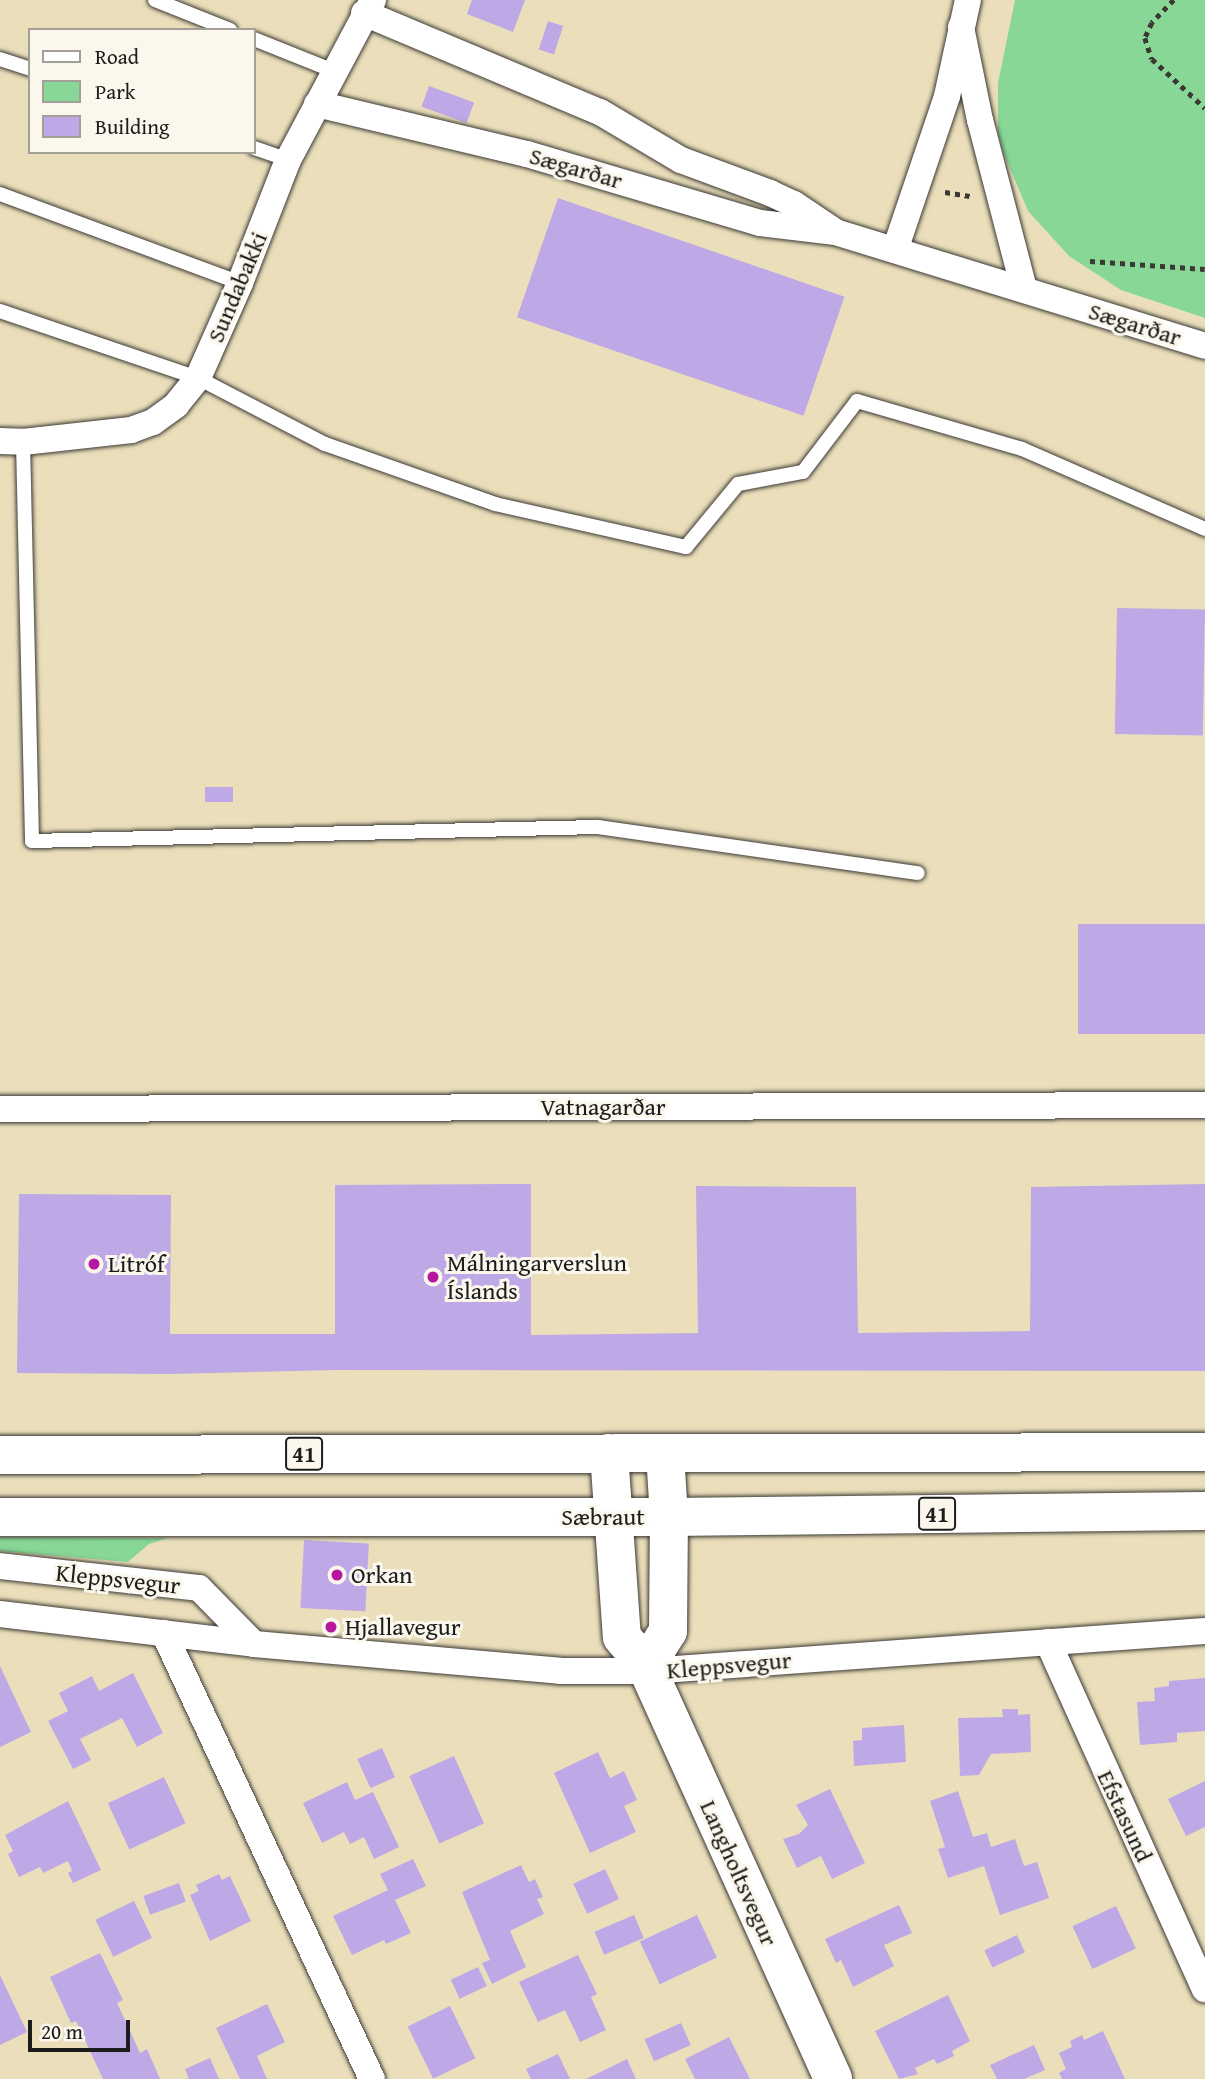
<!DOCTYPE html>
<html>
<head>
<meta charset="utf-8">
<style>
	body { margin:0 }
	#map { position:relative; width:1205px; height:2079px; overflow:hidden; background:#ebdfbb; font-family:"Gentium Book Plus",serif }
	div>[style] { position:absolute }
	.green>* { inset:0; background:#88d796 }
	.building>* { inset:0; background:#bea9e6; transform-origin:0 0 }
	.path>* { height:4.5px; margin-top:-2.25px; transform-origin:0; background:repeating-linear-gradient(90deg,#3b3934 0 5px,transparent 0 10px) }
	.roads { filter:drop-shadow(0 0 2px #3b3934) drop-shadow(0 0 2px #3b3934) }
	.lane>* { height:14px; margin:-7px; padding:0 7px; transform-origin:7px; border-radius:7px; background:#fff }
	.street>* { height:26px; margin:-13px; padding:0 13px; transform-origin:13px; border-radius:13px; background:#fff }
	.secondary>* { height:38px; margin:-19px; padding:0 19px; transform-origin:19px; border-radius:19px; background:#fff }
	.primary>* { height:38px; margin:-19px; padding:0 19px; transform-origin:19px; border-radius:19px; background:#fff }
	.dots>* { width:19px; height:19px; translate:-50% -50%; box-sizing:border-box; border:4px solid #fbf7ec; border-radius:50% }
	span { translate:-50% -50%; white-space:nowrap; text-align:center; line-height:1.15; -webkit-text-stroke:6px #fbf7ec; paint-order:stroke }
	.shield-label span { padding:2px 5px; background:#fbf7ec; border:2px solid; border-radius:5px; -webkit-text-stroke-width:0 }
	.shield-label { font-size:23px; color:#1c1c1c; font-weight:700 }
	.street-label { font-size:24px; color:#1c1c1c }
	.poi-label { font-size:24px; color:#1c1c1c }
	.left { translate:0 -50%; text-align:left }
	.legend { position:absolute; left:28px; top:28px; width:228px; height:126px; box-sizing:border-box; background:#fbf7ec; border:2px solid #a29f99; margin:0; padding:9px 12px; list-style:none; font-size:21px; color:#1c1c1c }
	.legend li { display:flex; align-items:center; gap:14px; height:35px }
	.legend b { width:35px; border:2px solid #a29f99 }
	.scale { position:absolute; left:28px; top:2020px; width:102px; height:32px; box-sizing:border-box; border:4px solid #1c1c1c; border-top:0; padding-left:9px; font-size:21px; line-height:24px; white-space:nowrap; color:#1c1c1c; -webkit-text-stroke:5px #fbf7ec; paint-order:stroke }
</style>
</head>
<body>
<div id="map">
	<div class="green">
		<i style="clip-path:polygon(1015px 0,1205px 0,1205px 318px,1121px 290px,1069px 256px,1028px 211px,1004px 154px,998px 133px,998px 83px)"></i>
		<i style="clip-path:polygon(0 1537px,168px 1538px,149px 1544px,128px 1562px,0 1551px)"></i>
	</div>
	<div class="building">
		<i style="clip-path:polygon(472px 0,525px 0,513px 32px,467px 14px)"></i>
		<i style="left:548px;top:21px;width:16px;height:30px;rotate:18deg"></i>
		<i style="left:429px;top:86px;width:48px;height:22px;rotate:20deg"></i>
		<i style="left:558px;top:198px;width:303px;height:126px;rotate:19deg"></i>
		<i style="left:1117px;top:608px;width:88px;height:126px;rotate:1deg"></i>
		<i style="left:205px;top:787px;width:28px;height:15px"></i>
		<i style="left:1205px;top:924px;width:110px;height:127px;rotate:90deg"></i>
		<i style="clip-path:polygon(531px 1184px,531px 1335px,698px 1333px,696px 1186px,856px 1187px,858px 1333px,1030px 1331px,1031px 1187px,1205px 1184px,1205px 1371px,335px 1370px,169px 1374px,17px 1373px,19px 1194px,171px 1195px,170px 1334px,335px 1334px,335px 1185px)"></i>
		<i style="left:304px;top:1540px;width:65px;height:68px;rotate:3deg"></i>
		<i style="clip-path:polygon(0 1666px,31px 1732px,0 1747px)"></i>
		<i style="clip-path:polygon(133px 1673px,163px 1733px,137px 1747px,122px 1718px,80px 1739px,91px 1760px,73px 1769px,48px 1721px,68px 1711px,59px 1693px,92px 1676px,99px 1691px)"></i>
		<i style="clip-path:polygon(1205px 1678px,1205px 1731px,1177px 1733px,1177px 1742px,1140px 1745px,1137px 1702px,1155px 1701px,1154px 1688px,1169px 1686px,1169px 1681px)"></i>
		<i style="clip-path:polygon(1002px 1709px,1018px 1709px,1018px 1715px,1030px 1714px,1031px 1752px,991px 1754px,979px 1775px,960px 1776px,958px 1718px,1003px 1717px)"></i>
		<i style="clip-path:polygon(904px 1725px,906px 1762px,854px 1766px,853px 1741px,862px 1740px,862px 1728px)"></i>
		<i style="left:382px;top:1748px;width:32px;height:27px;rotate:66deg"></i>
		<i style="clip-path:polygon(598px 1752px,610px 1778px,624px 1771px,637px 1800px,624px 1806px,636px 1832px,590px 1853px,554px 1773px)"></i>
		<i style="left:454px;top:1756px;width:74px;height:49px;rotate:66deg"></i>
		<i style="left:164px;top:1777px;width:51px;height:62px;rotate:65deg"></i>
		<i style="clip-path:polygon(1205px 1781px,1205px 1827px,1186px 1836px,1168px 1799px)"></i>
		<i style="clip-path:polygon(347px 1782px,355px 1800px,373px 1792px,399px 1847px,374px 1859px,364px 1837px,350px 1844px,344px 1832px,322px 1843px,303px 1803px)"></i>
		<i style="clip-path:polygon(830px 1789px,865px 1863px,832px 1879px,821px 1856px,797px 1868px,783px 1839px,799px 1834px,808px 1825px,796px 1805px)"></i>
		<i style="clip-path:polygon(958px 1791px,973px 1837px,987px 1833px,991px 1847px,1015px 1839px,1024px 1866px,1037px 1862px,1049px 1898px,1000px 1915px,984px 1866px,948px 1878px,938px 1849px,945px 1847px,930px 1801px)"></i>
		<i style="clip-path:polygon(68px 1801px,101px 1870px,73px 1883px,68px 1873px,72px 1871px,68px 1861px,43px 1873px,40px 1867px,19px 1877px,8px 1854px,13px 1851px,5px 1835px)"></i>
		<i style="clip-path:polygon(413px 1859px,426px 1886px,395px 1900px,411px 1933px,386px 1944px,384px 1940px,352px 1955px,333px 1916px,388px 1890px,380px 1874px)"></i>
		<i style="clip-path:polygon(521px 1865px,529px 1882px,535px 1879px,543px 1897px,537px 1899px,544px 1914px,510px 1931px,526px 1967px,492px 1984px,482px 1963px,490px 1960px,462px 1892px)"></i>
		<i style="left:605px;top:1869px;width:33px;height:35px;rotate:65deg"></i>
		<i style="clip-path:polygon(219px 1874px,222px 1880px,230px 1876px,251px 1921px,210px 1941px,190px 1895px,199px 1891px,196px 1885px)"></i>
		<i style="left:179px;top:1883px;width:20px;height:38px;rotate:70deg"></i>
		<i style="left:134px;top:1901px;width:41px;height:43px;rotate:64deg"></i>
		<i style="clip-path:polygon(899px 1905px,912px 1933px,884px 1945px,894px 1966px,853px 1987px,841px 1960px,836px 1963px,825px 1939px)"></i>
		<i style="left:1116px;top:1906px;width:47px;height:48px;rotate:65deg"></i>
		<i style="left:634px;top:1915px;width:25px;height:43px;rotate:67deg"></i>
		<i style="left:697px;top:1915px;width:47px;height:63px;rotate:65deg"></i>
		<i style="left:1017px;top:1935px;width:19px;height:36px;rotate:65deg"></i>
		<i style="clip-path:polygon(100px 1953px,123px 2000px,117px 2003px,126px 2022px,140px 2053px,147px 2049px,160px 2079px,103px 2079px,76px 2021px,71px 2023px,50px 1977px)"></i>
		<i style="clip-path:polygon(578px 1955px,597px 1994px,591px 1997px,606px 2030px,580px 2042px,565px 2010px,538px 2022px,519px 1982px)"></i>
		<i style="left:478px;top:1967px;width:21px;height:30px;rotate:65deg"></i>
		<i style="clip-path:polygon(0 1975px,27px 2032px,0 2045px)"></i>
		<i style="clip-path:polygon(948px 1995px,970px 2041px,952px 2051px,954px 2056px,937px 2064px,934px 2059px,915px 2068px,918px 2074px,899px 2079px,875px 2031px)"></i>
		<i style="clip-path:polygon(267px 2004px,285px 2042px,257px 2056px,267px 2079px,240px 2079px,216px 2028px)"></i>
		<i style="left:450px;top:2006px;width:58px;height:47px;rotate:64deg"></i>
		<i style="left:681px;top:2023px;width:24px;height:40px;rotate:66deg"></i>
		<i style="clip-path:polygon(1103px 2031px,1125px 2079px,1062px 2079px,1059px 2073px,1066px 2069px,1059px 2053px,1072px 2047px,1070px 2041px,1082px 2035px,1084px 2040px)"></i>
		<i style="clip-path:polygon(729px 2037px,750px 2079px,695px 2079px,685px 2059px)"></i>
		<i style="clip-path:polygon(1034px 2045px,1045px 2070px,1024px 2079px,997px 2079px,990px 2065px)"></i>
		<i style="clip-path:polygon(558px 2054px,570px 2079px,531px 2079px,526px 2069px)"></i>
		<i style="clip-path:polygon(210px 2058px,219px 2079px,189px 2079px,185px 2069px)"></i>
		<i style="clip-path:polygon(627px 2059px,636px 2079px,586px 2079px)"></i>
	</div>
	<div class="path">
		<i style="left:1174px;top:0;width:32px;rotate:134deg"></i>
		<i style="left:1152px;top:23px;width:17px;rotate:115deg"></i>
		<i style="left:1145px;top:38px;width:22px;rotate:72deg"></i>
		<i style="left:1152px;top:59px;width:72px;rotate:42.8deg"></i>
		<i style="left:945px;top:192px;width:25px;rotate:9deg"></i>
		<i style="left:1090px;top:261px;width:115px;rotate:4deg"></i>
	</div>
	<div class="roads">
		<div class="lane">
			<i style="left:155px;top:0;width:81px;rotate:21.8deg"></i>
			<i style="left:254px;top:39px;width:86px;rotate:21.8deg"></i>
			<i style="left:0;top:59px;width:32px;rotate:18deg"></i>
			<i style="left:254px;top:148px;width:36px;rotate:19deg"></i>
			<i style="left:0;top:194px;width:256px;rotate:20.3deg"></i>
			<i style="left:0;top:311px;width:209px;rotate:18.7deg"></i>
			<i style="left:198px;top:378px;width:143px;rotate:27.5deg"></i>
			<i style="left:325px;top:444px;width:180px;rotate:19.4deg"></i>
			<i style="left:495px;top:504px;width:196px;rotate:12.7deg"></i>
			<i style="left:686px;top:547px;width:82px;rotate:-50.5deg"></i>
			<i style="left:738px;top:484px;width:66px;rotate:-10.5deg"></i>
			<i style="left:803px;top:472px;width:89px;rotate:-52.7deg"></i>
			<i style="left:857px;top:401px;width:172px;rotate:16.2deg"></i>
			<i style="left:1022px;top:449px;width:200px;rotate:23.6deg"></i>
			<i style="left:23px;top:442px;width:399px;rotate:88.7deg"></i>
			<i style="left:32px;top:841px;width:566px;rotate:-1.42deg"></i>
			<i style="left:598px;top:827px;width:323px;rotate:8.2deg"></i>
		</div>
		<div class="street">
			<i style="left:364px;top:13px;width:256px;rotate:22.8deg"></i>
			<i style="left:600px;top:112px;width:94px;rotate:30.7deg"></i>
			<i style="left:681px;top:160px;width:95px;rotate:20.3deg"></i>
			<i style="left:770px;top:193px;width:26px;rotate:25deg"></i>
			<i style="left:794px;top:204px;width:48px;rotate:34deg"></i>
			<i style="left:961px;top:27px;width:95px;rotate:78.5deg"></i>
			<i style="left:980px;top:120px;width:175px;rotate:75.4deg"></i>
			<i style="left:317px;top:104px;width:216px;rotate:13.4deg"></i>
			<i style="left:527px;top:154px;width:243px;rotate:16.5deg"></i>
			<i style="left:760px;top:223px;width:76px;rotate:6.8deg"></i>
			<i style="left:835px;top:232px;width:387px;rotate:17.1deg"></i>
			<i style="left:895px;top:250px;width:163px;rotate:-71.3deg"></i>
			<i style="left:947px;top:96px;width:98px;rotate:-77.7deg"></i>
			<i style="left:0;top:441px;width:23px;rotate:2deg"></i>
			<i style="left:23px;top:442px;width:109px;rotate:-6.3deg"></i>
			<i style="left:131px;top:430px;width:23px;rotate:-20deg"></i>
			<i style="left:153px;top:422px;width:29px;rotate:-36deg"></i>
			<i style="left:176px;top:405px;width:35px;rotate:-51deg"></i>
			<i style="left:198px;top:378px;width:104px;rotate:-66.1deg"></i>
			<i style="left:240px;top:283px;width:132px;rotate:-68.7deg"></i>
			<i style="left:288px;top:160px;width:181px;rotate:-62deg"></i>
			<i style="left:0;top:1109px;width:1205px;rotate:-0.19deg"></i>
			<i style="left:0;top:1566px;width:200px;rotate:6.3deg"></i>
			<i style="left:199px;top:1588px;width:78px;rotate:45.5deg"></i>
			<i style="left:0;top:1614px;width:256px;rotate:6.7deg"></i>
			<i style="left:254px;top:1644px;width:307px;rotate:5deg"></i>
			<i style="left:560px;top:1671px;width:88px"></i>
			<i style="left:648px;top:1671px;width:558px;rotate:-4.11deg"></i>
			<i style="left:164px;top:1633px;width:492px;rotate:65deg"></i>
			<i style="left:1048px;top:1642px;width:381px;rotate:65.7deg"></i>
		</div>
		<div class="secondary">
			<i style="left:609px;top:1453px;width:184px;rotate:86deg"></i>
			<i style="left:622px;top:1637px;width:38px;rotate:50deg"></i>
			<i style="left:646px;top:1666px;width:453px;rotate:65.6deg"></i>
			<i style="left:646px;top:1666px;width:41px;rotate:-57.8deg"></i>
			<i style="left:668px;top:1631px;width:114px;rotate:-89.5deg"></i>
			<i style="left:669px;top:1517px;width:63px;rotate:-93.6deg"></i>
		</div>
		<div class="primary">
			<i style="left:0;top:1455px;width:1205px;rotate:-0.14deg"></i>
			<i style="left:0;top:1517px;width:669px"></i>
			<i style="left:669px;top:1517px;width:536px;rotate:-0.64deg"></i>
		</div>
	</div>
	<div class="dots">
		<i style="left:94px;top:1264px;background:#b5179e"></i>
		<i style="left:433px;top:1277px;background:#b5179e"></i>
		<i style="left:337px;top:1575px;background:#b5179e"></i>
		<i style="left:331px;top:1627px;background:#b5179e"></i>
	</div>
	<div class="shield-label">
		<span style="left:304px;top:1454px">41</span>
		<span style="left:937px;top:1514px">41</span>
	</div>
	<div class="street-label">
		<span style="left:576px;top:168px;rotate:16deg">Sægarðar</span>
		<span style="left:237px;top:287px;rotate:-67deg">Sundabakki</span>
		<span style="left:1135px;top:324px;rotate:17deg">Sægarðar</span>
		<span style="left:603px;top:1107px">Vatnagarðar</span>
		<span style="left:603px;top:1517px">Sæbraut</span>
		<span style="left:118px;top:1579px;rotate:6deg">Kleppsvegur</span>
		<span style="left:729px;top:1665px;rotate:-5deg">Kleppsvegur</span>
		<span style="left:1125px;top:1816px;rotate:65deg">Efstasund</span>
		<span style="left:739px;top:1873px;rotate:66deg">Langholtsvegur</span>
	</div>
	<div class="poi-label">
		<span class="left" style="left:447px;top:1277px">Málningarverslun<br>Íslands</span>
		<span class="left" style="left:108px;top:1264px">Litróf</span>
		<span class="left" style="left:351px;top:1575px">Orkan</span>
		<span class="left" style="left:345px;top:1627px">Hjallavegur</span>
	</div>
	<ul class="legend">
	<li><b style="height:9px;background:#fff"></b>Road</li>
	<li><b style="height:19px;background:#88d796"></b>Park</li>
	<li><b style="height:19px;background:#bea9e6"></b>Building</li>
	</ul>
	<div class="scale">20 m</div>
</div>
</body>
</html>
